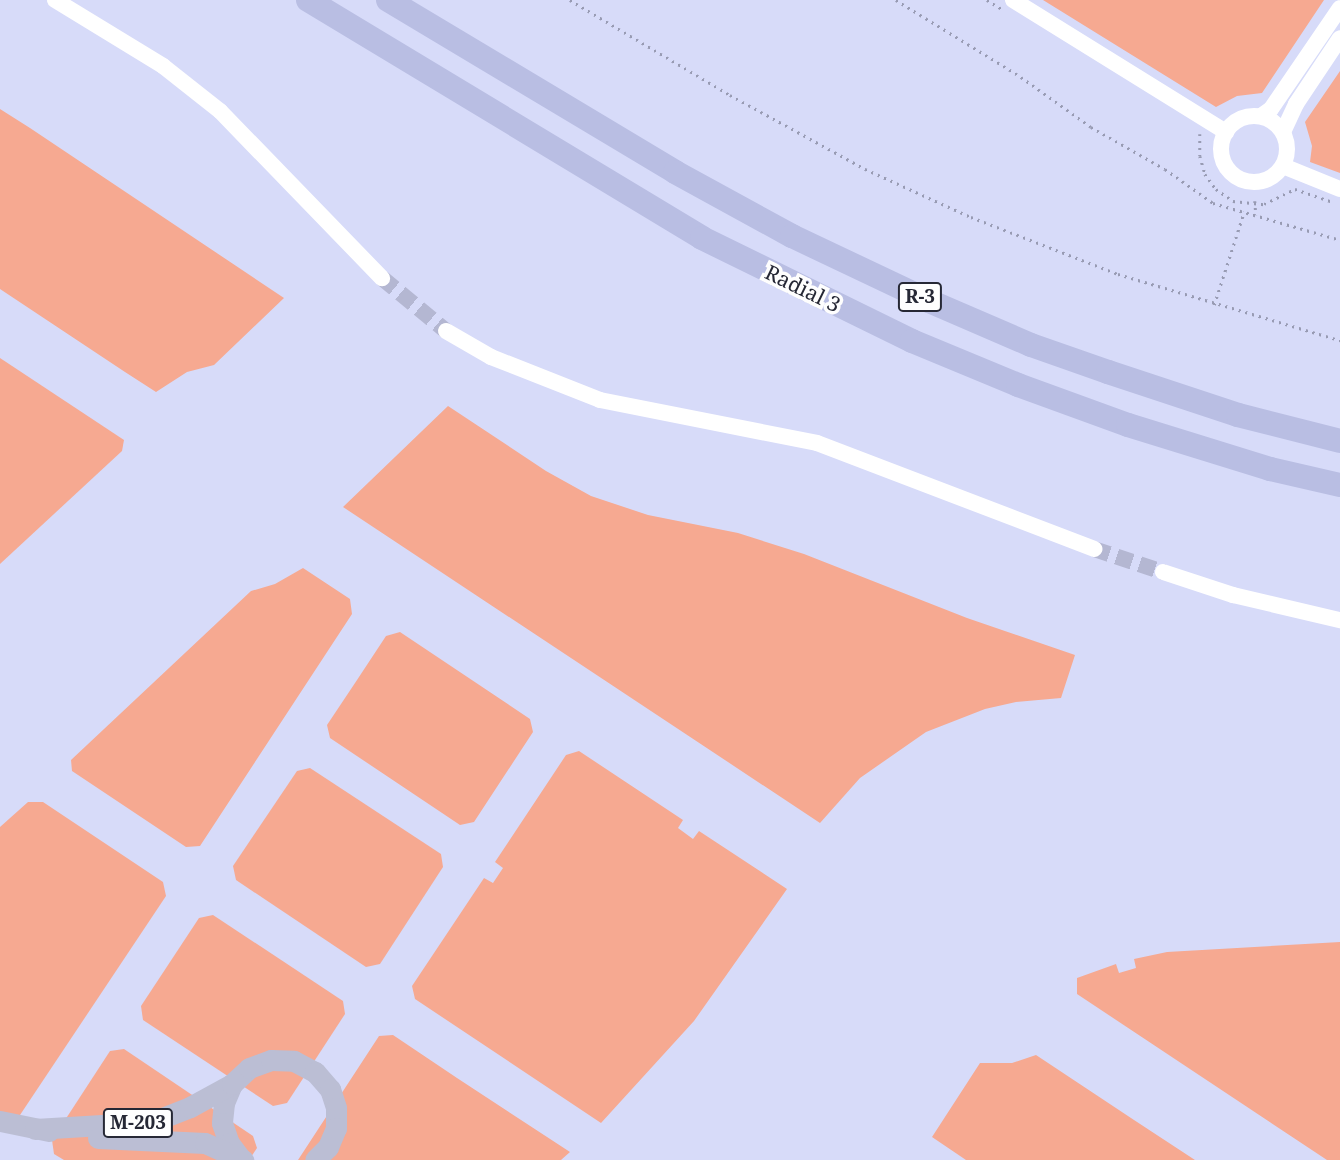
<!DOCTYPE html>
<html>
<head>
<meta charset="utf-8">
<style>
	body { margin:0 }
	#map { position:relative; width:1340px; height:1160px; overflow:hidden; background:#d7dbf9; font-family:"Noto Serif",serif }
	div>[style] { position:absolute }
	.green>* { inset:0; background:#f6a991 }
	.minor-tunnel>* { height:16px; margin-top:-8px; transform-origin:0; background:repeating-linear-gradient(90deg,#b4b7d2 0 16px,transparent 0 24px) }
	.path>* { height:2.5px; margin-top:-1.25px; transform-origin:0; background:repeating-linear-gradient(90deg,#989bb3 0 2px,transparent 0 7px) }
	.minor>* { height:16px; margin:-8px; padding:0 8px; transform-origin:8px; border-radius:8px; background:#fff }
	.minor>.ring { margin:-8px; padding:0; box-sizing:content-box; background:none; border:16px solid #fff; border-radius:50% }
	.major>* { height:21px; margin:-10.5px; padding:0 10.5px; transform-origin:10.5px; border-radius:10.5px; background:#bbbed4 }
	.highway>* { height:24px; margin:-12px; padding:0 12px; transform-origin:12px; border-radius:12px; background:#b9bee3 }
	span { translate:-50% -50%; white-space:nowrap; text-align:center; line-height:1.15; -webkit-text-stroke:7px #fefefe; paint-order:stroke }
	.shield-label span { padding:2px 5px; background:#fefefe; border:2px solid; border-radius:5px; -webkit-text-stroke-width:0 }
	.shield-label { font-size:19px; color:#262835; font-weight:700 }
	.street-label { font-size:21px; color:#262835 }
</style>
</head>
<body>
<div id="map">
	<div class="green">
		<i style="clip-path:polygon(1043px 0,1324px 0,1262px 93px,1237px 96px,1216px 107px)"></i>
		<i style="clip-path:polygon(1340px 71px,1340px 173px,1310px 162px,1312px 146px,1305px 122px)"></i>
		<i style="clip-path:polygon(0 109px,30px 128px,284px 298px,214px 365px,187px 372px,156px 392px,125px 372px,0 289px)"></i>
		<i style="clip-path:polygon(0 358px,124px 440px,122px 451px,0 564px)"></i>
		<i style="clip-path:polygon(448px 406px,546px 471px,591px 496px,648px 515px,738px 533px,804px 554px,967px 618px,1075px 655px,1061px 698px,1016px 702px,985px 709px,926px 732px,860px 778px,820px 823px,343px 507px)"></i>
		<i style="clip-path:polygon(303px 568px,350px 599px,352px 614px,200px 846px,186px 847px,72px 771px,71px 760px,251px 591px,275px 584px)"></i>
		<i style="clip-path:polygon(400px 632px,530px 719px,533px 732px,474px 822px,460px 825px,330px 738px,327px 725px,357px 680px,386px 636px)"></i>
		<i style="clip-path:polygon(579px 751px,683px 820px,678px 828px,693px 839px,699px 831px,787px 889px,694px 1021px,601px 1123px,415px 999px,412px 986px,484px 878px,493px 883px,503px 868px,495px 862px,566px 755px)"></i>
		<i style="clip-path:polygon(310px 768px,441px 854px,443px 867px,380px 964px,366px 967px,236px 880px,233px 866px,297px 771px)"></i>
		<i style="clip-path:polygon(28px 802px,43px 802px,163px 882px,166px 896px,18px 1118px,0 1117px,0 827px)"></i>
		<i style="clip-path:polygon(213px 915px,343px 1001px,345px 1014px,287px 1103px,273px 1106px,143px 1020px,141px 1006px,199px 918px)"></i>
		<i style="clip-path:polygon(1340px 942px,1340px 1160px,1327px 1160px,1077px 994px,1077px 978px,1116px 964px,1119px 973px,1136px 968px,1134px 959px,1167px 952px)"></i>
		<i style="clip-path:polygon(393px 1035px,457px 1078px,570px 1152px,561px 1160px,298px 1160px,379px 1036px)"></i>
		<i style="clip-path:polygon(124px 1049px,253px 1136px,257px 1148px,249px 1160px,64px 1160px,54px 1154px,52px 1140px,110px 1051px)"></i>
		<i style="clip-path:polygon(1036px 1055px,1134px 1120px,1195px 1160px,966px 1160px,932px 1137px,980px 1063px,1012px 1063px)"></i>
	</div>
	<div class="minor-tunnel">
		<i style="left:382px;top:278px;width:83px;rotate:39.6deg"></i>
		<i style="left:1094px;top:549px;width:73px;rotate:18.4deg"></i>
	</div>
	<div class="path">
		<i style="left:570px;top:0;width:186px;rotate:30.7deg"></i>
		<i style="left:730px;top:95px;width:154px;rotate:28.7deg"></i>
		<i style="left:865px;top:169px;width:116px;rotate:24.4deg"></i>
		<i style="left:971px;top:217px;width:158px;rotate:21.2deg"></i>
		<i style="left:1118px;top:274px;width:232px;rotate:16.6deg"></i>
		<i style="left:896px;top:0;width:147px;rotate:31.6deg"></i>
		<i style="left:1021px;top:77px;width:86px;rotate:35.5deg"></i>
		<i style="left:1091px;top:127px;width:85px;rotate:29.6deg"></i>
		<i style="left:1165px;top:169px;width:59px;rotate:35.3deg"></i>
		<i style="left:1213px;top:203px;width:132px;rotate:16.2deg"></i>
		<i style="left:987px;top:0;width:17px;rotate:31deg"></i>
		<i style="left:1200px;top:134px;width:22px;rotate:90deg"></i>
		<i style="left:1200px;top:156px;width:19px;rotate:74deg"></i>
		<i style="left:1205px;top:174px;width:19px;rotate:54deg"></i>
		<i style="left:1216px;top:189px;width:21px;rotate:35deg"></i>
		<i style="left:1233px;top:201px;width:31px;rotate:6deg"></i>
		<i style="left:1264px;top:204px;width:34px;rotate:-26deg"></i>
		<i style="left:1295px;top:189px;width:39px;rotate:19deg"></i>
		<i style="left:1255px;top:201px;width:14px;rotate:86deg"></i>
		<i style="left:1214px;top:305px;width:98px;rotate:-72.1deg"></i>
	</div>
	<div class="minor">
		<i style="left:55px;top:0;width:127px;rotate:31.4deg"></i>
		<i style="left:163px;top:66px;width:73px;rotate:38.3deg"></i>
		<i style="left:220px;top:111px;width:233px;rotate:45.9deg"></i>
		<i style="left:1013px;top:0;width:251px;rotate:31.8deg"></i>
		<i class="ring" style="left:1221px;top:116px;width:50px;height:50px"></i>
		<i style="left:1261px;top:116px;width:12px;rotate:-35deg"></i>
		<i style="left:1271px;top:109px;width:122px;rotate:-55.7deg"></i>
		<i style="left:1283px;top:132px;width:31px;rotate:-65deg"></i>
		<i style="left:1296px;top:104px;width:79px;rotate:-56.3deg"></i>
		<i style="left:1283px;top:166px;width:61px;rotate:22deg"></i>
		<i style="left:446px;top:331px;width:52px;rotate:30deg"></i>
		<i style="left:491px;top:357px;width:117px;rotate:21.5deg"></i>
		<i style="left:600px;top:400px;width:221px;rotate:11.2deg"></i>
		<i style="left:817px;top:443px;width:297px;rotate:20.9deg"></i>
		<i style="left:1163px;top:572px;width:74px;rotate:18.2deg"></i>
		<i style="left:1233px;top:595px;width:110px;rotate:13.2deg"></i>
	</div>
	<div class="major">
		<i style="left:232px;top:1084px;width:21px;rotate:113deg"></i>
		<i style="left:224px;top:1103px;width:20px;rotate:96deg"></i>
		<i style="left:222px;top:1123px;width:21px;rotate:71deg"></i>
		<i style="left:229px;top:1143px;width:20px;rotate:53deg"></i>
		<i style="left:0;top:1121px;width:50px;rotate:11.5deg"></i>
		<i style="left:35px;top:1129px;width:117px;rotate:-3.4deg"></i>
		<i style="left:152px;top:1122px;width:41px;rotate:-21.5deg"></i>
		<i style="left:190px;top:1107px;width:48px;rotate:-28.7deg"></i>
		<i style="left:232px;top:1084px;width:23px;rotate:-43deg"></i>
		<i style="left:249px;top:1068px;width:23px;rotate:-20deg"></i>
		<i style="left:271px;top:1060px;width:23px;rotate:2deg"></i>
		<i style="left:294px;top:1061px;width:24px;rotate:28deg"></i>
		<i style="left:315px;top:1072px;width:23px;rotate:49deg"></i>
		<i style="left:330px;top:1089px;width:20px;rotate:72deg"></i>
		<i style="left:336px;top:1108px;width:20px;rotate:90deg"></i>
		<i style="left:336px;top:1128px;width:21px;rotate:113deg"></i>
		<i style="left:328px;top:1147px;width:18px;rotate:135deg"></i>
		<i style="left:98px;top:1138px;width:107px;rotate:2.7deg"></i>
		<i style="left:205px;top:1143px;width:42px;rotate:24.1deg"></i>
	</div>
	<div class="highway">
		<i style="left:308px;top:0;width:460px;rotate:31.1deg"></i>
		<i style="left:702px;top:238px;width:234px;rotate:26.1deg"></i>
		<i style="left:912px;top:341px;width:115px;rotate:22.5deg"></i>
		<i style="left:1018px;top:385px;width:117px;rotate:20deg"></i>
		<i style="left:1128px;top:425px;width:149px;rotate:17.2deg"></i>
		<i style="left:1270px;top:469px;width:72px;rotate:12.9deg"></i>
		<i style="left:388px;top:0;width:335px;rotate:30.9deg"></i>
		<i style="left:675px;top:172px;width:133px;rotate:28.7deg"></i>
		<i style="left:792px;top:236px;width:152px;rotate:25.4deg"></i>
		<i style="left:929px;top:301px;width:111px;rotate:23.3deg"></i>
		<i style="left:1031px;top:345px;width:82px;rotate:19.3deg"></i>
		<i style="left:1108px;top:372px;width:137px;rotate:18.3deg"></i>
		<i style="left:1238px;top:415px;width:105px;rotate:14.3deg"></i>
	</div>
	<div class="shield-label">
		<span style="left:920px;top:297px">R-3</span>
		<span style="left:138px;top:1123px">M-203</span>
	</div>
	<div class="street-label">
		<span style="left:803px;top:288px;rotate:26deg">Radial 3</span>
	</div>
</div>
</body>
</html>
